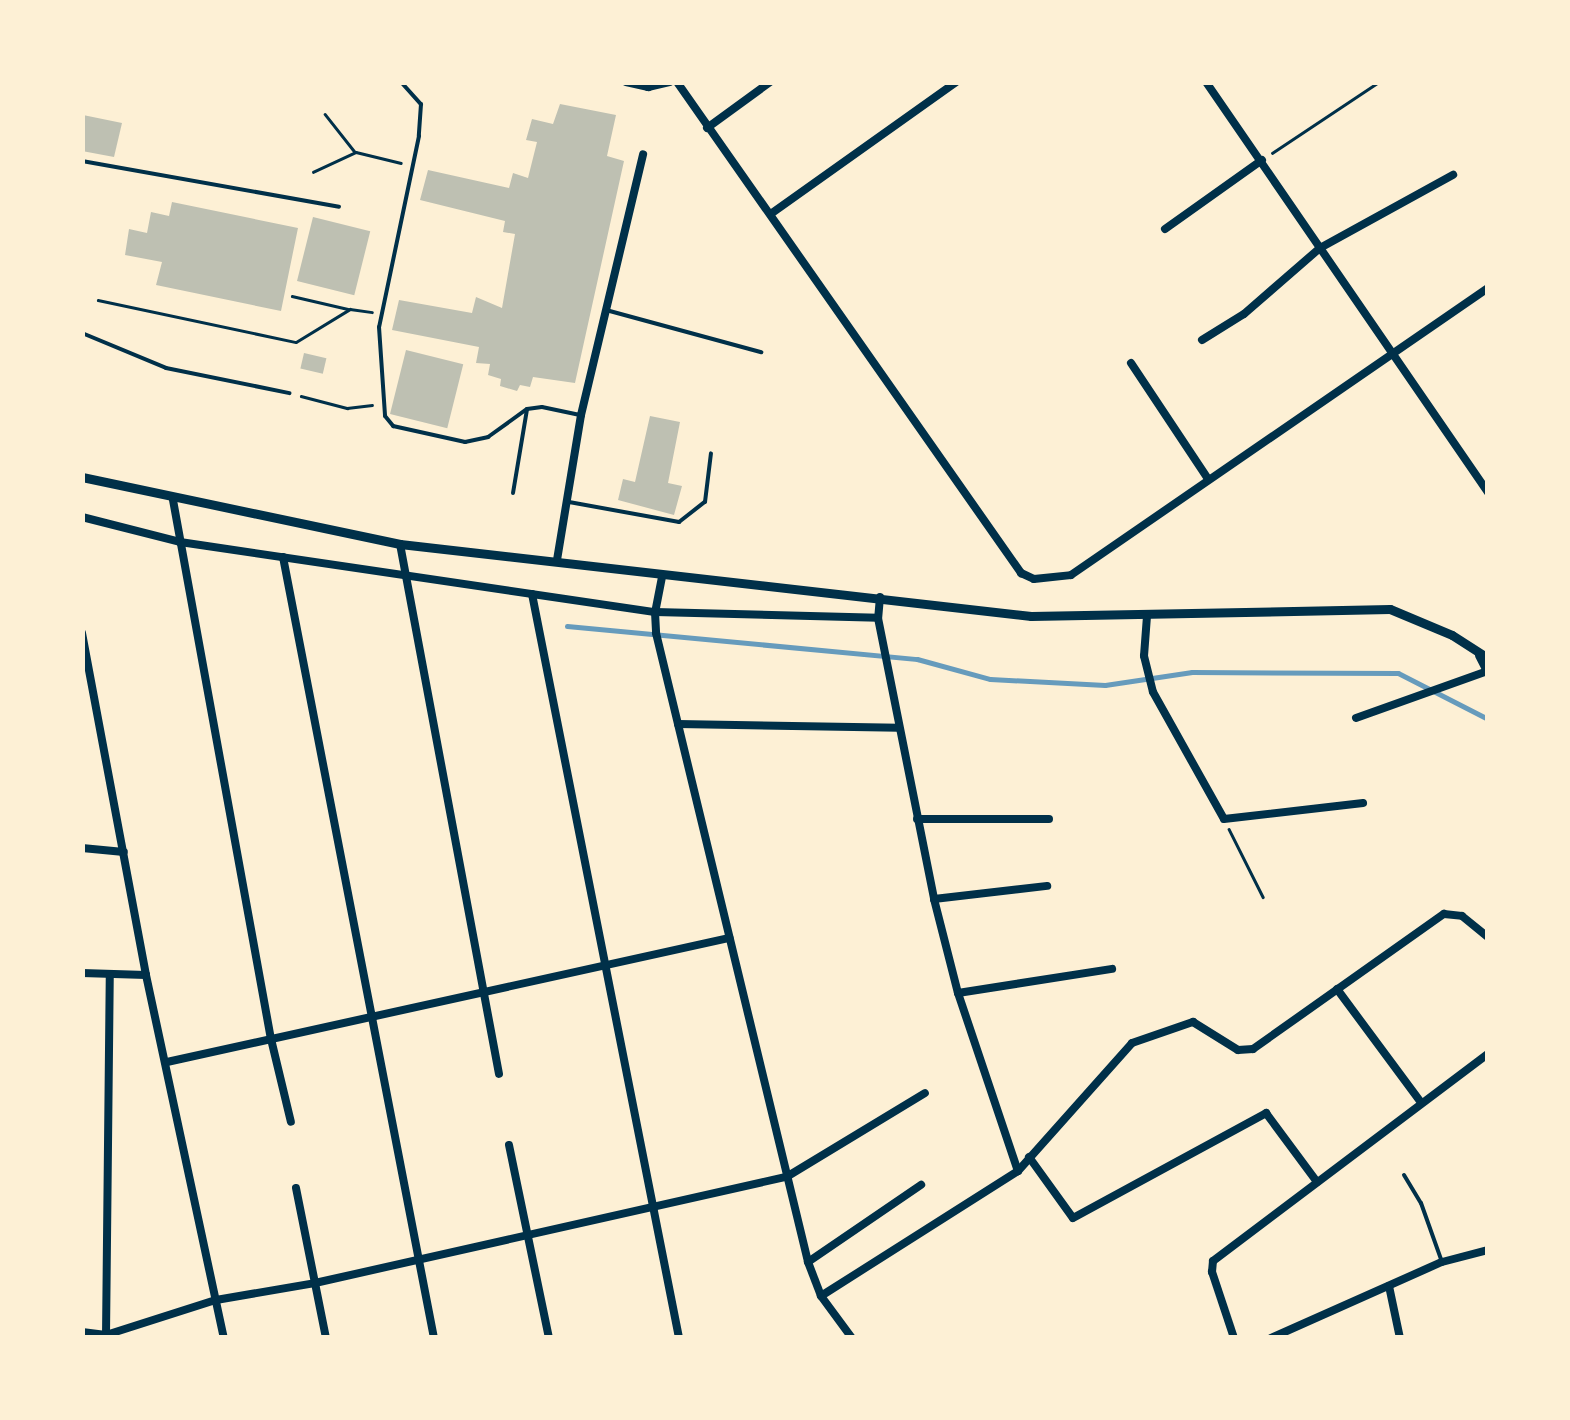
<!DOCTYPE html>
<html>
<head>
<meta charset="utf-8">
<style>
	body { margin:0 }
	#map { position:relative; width:1570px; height:1420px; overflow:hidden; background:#fdf0d5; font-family:Inter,sans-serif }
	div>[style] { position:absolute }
	.stream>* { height:5px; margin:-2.5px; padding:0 2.5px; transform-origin:2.5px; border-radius:2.5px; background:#669bbc }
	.building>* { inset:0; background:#bec0b2; transform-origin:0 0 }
	.path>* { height:2.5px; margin:-1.25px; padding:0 1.25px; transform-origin:1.25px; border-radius:1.25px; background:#003049 }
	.service>* { height:4px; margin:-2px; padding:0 2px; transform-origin:2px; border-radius:2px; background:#003049 }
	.minor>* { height:8px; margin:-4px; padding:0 4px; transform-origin:4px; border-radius:4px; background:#003049 }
	.tertiary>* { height:9px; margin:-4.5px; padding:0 4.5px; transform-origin:4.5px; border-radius:4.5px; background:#003049 }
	span { translate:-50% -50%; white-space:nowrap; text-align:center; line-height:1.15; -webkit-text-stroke:10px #fdf0d5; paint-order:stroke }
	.frame { position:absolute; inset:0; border:85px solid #fdf0d5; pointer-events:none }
</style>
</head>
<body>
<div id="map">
	<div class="stream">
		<i style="left:567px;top:626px;width:352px;rotate:5.4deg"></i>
		<i style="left:917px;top:659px;width:76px;rotate:15.3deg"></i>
		<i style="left:990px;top:679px;width:115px;rotate:3deg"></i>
		<i style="left:1105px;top:685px;width:88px;rotate:-8.5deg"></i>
		<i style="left:1192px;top:672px;width:206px;rotate:0.3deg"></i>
		<i style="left:1398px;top:673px;width:101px;rotate:27.1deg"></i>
	</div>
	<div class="building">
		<i style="clip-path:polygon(560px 104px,616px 115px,607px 156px,624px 161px,575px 383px,533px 377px,530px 387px,520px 385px,517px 391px,500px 386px,501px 379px,488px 375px,490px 364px,476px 363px,479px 347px,392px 330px,399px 300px,472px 313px,476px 297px,502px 308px,515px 234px,503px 232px,505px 221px,420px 200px,428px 170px,509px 188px,513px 173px,528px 178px,537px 142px,526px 140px,532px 119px,553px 124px)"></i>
		<i style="clip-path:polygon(83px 115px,122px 123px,114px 157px,82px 151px)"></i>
		<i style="clip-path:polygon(172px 202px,298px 228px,281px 311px,156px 285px,162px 262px,125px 255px,129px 229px,147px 233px,151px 212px,169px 216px)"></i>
		<i style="left:313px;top:217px;width:59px;height:66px;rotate:14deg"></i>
		<i style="left:406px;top:350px;width:59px;height:66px;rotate:14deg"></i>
		<i style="left:304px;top:353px;width:23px;height:16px;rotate:13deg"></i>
		<i style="clip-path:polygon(650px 416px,680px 422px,668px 483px,682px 486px,674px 515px,618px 500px,623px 479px,635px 482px)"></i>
	</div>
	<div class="path">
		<i style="left:325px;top:114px;width:48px;rotate:51.7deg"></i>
		<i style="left:1272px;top:153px;width:128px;rotate:-33.6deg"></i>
		<i style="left:313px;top:172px;width:47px;rotate:-24.9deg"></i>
		<i style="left:356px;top:152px;width:46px;rotate:13.7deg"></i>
		<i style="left:292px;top:296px;width:57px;rotate:13.1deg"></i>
		<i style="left:98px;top:300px;width:202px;rotate:12deg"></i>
		<i style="left:296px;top:342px;width:63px;rotate:-31.4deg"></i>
		<i style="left:350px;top:309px;width:22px;rotate:8deg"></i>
		<i style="left:301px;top:396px;width:48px;rotate:14.6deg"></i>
		<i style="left:347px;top:408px;width:25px;rotate:-7deg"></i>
		<i style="left:1229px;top:829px;width:76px;rotate:63.4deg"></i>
	</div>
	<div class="service">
		<i style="left:401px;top:82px;width:30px;rotate:48deg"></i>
		<i style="left:421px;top:104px;width:32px;rotate:94deg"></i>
		<i style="left:419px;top:136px;width:195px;rotate:101.8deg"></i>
		<i style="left:379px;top:327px;width:89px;rotate:86.1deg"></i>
		<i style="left:385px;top:416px;width:13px;rotate:51deg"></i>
		<i style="left:393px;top:426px;width:74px;rotate:12.5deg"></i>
		<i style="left:465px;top:442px;width:24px;rotate:-12deg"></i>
		<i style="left:488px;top:437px;width:48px;rotate:-35.7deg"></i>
		<i style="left:527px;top:409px;width:15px;rotate:-8deg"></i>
		<i style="left:542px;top:407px;width:40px;rotate:12deg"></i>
		<i style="left:82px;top:161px;width:261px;rotate:10.1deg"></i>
		<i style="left:606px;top:310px;width:161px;rotate:15.2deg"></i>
		<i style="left:82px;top:333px;width:91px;rotate:22.6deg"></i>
		<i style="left:166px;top:368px;width:126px;rotate:11.5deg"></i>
		<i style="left:513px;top:493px;width:85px;rotate:-80.5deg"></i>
		<i style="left:569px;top:502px;width:112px;rotate:10.3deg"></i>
		<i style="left:679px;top:522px;width:33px;rotate:-38deg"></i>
		<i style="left:705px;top:502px;width:49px;rotate:-83deg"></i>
		<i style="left:1404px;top:1175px;width:33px;rotate:59deg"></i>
		<i style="left:1421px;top:1203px;width:63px;rotate:70.4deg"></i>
	</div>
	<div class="minor">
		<i style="left:626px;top:82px;width:23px;rotate:13deg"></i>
		<i style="left:648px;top:87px;width:22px;rotate:-13deg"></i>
		<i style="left:677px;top:82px;width:600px;rotate:54.98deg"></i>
		<i style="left:1021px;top:573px;width:14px;rotate:25deg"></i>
		<i style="left:1034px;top:579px;width:37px;rotate:-6deg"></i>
		<i style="left:1071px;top:575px;width:506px;rotate:-34.54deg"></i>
		<i style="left:1206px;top:82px;width:498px;rotate:55.5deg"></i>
		<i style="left:707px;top:128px;width:78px;rotate:-36.1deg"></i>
		<i style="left:772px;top:213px;width:226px;rotate:-35.4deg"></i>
		<i style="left:1165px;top:229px;width:119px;rotate:-35.4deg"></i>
		<i style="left:1202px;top:340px;width:49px;rotate:-31.8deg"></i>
		<i style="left:1244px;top:314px;width:101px;rotate:-41deg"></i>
		<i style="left:1320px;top:248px;width:152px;rotate:-28.8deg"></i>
		<i style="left:1131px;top:363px;width:139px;rotate:56.4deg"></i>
		<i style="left:173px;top:500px;width:548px;rotate:79.7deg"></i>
		<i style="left:271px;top:1039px;width:85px;rotate:76.5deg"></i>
		<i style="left:82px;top:517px;width:101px;rotate:14.3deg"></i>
		<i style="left:180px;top:542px;width:480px;rotate:8.4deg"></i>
		<i style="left:655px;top:612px;width:223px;rotate:1.5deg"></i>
		<i style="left:400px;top:544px;width:539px;rotate:79.42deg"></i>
		<i style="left:283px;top:557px;width:795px;rotate:79.06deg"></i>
		<i style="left:557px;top:560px;width:147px;rotate:-80.6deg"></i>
		<i style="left:581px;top:415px;width:268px;rotate:-76.6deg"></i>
		<i style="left:662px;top:577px;width:36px;rotate:101deg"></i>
		<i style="left:655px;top:612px;width:21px;rotate:87deg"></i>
		<i style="left:656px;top:633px;width:647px;rotate:76.41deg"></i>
		<i style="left:808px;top:1262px;width:36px;rotate:69deg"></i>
		<i style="left:821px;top:1296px;width:52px;rotate:53.6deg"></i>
		<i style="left:532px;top:594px;width:758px;rotate:78.82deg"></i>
		<i style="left:880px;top:597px;width:21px;rotate:95deg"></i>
		<i style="left:878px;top:618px;width:287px;rotate:78.7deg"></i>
		<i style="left:934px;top:899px;width:97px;rotate:75.7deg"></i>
		<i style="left:958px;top:993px;width:188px;rotate:71.4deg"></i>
		<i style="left:1147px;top:616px;width:40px;rotate:94.3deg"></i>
		<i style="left:1144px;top:656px;width:37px;rotate:76deg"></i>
		<i style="left:1153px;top:692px;width:145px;rotate:60.8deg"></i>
		<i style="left:1224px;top:819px;width:140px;rotate:-6.6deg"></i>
		<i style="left:82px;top:633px;width:348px;rotate:79.4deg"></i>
		<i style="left:146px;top:975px;width:371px;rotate:77.9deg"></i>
		<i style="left:1356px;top:718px;width:139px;rotate:-19.7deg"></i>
		<i style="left:678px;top:724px;width:221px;rotate:1deg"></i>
		<i style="left:917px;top:819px;width:132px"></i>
		<i style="left:82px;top:848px;width:42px;rotate:5.4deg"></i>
		<i style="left:934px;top:899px;width:114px;rotate:-6.6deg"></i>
		<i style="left:82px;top:973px;width:64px;rotate:1.8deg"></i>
		<i style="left:1337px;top:989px;width:139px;rotate:53.5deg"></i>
		<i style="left:958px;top:993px;width:156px;rotate:-8.9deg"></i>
		<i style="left:167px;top:1062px;width:576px;rotate:-12.44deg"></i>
		<i style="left:509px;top:1145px;width:197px;rotate:78.3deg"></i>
		<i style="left:1029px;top:1157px;width:75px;rotate:54.2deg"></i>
		<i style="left:1073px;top:1218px;width:220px;rotate:-28.5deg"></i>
		<i style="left:1266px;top:1113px;width:86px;rotate:53.5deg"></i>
		<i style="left:296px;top:1188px;width:153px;rotate:78.7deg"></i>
		<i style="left:808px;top:1262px;width:137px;rotate:-34.3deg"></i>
		<i style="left:1389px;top:1286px;width:53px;rotate:78.1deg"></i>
		<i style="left:821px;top:1296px;width:233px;rotate:-32.4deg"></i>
		<i style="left:1018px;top:1171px;width:171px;rotate:-48.3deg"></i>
		<i style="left:1132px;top:1043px;width:65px;rotate:-19deg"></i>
		<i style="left:1193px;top:1022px;width:53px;rotate:31.9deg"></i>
		<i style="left:1238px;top:1050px;width:15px;rotate:-4deg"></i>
		<i style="left:1253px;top:1049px;width:234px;rotate:-35.3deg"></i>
		<i style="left:1444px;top:914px;width:18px;rotate:6deg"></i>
		<i style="left:1462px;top:916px;width:33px;rotate:39deg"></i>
		<i style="left:82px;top:1332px;width:24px;rotate:7deg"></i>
		<i style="left:106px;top:1335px;width:115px;rotate:-17.7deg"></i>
		<i style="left:216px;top:1300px;width:100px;rotate:-9.7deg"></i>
		<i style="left:315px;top:1283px;width:485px;rotate:-12.7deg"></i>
		<i style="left:788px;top:1176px;width:160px;rotate:-31.2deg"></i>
		<i style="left:106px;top:1336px;width:360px;rotate:-89.4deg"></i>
		<i style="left:1234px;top:1338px;width:70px;rotate:-108.4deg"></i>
		<i style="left:1212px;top:1272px;width:11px;rotate:-85deg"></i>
		<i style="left:1213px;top:1261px;width:344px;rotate:-37deg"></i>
		<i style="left:1271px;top:1338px;width:187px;rotate:-24deg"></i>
		<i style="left:1442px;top:1262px;width:48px;rotate:-14.6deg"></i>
	</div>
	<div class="tertiary">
		<i style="left:82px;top:477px;width:325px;rotate:11.9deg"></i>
		<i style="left:400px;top:544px;width:635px;rotate:6.51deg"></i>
		<i style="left:1031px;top:616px;width:359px;rotate:-1.1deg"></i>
		<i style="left:1390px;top:609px;width:67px;rotate:22.8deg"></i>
		<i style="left:1452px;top:635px;width:43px;rotate:32.6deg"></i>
		<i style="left:1479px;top:655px;width:20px;rotate:63deg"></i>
	</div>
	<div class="frame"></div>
</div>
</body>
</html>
